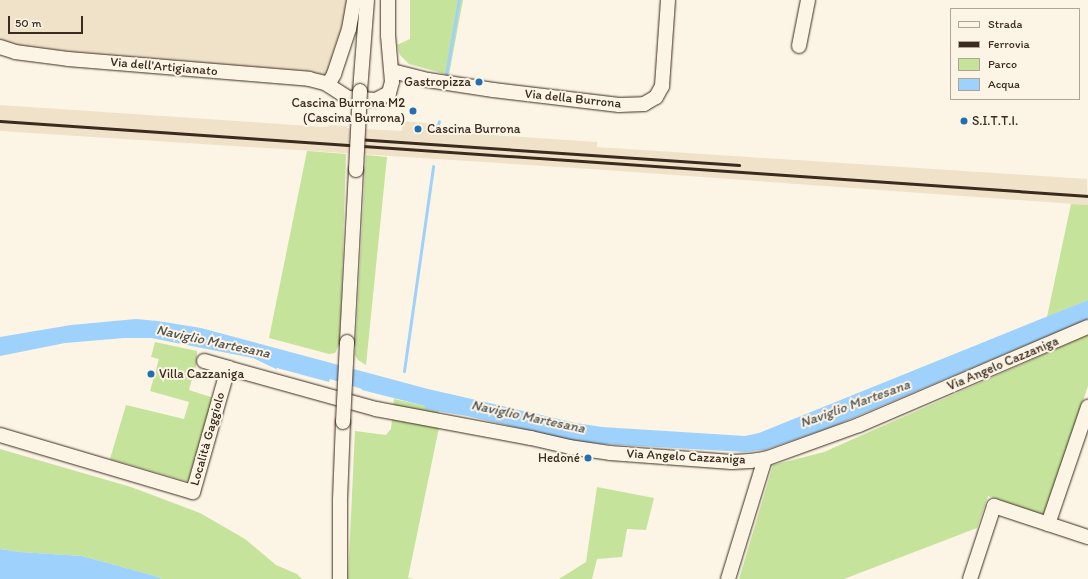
<!DOCTYPE html>
<html>
<head>
<meta charset="utf-8">
<style>
	body { margin:0 }
	#map { position:relative; width:1088px; height:579px; overflow:hidden; background:#fcf5e5; font-family:Itim,sans-serif }
	div>[style] { position:absolute }
	.built>* { inset:0; background:#f0e2c9 }
	.green>* { inset:0; background:#c5e39b }
	.water>* { inset:0; background:#9ed1fb }
	.stream>* { height:3px; margin:-1.5px; padding:0 1.5px; transform-origin:1.5px; border-radius:1.5px; background:#9ed1fb }
	.roads { filter:drop-shadow(0 0 1px #3b2a1e) drop-shadow(0 0 1px #3b2a1e) }
	.minor>* { height:14px; margin:-7px; padding:0 7px; transform-origin:7px; border-radius:7px; background:#fcf5e5 }
	.rail>* { height:3px; margin:-1.5px; padding:0 1.5px; transform-origin:1.5px; border-radius:1.5px; background:#3b2a1e }
	.bridges { filter:drop-shadow(0 0 1px #3b2a1e) drop-shadow(0 0 1px #3b2a1e) }
	.minor-bridge>* { height:14px; margin:-7px; padding:0 7px; transform-origin:7px; border-radius:7px; background:#fcf5e5 }
	.dots>* { width:11px; height:11px; translate:-50% -50%; box-sizing:border-box; border:2px solid #fcf5e5; border-radius:50% }
	span { translate:-50% -50%; white-space:nowrap; text-align:center; line-height:1.15; -webkit-text-stroke:4px #fcf5e5; paint-order:stroke }
	.street-label { font-size:13px; color:#3b2a1e }
	.poi-label { font-size:13px; color:#3b2a1e }
	.right { translate:-100% -50%; text-align:right }
	.left { translate:0 -50%; text-align:left }
	.water-label { font-size:14px; color:#545455; font-style:italic }
	.legend { position:absolute; left:950px; top:8px; width:130px; height:92px; box-sizing:border-box; background:#fcf5e5; border:1px solid #afa495; margin:0; padding:5px 7px; list-style:none; font-size:12px; color:#3b2a1e }
	.legend li { display:flex; align-items:center; gap:8px; height:20px }
	.legend b { width:20px; border:1px solid #afa495 }
	.scale { position:absolute; left:8px; top:16px; width:75px; height:18px; box-sizing:border-box; border:2px solid #3b2a1e; border-top:0; padding-left:5px; font-size:12px; line-height:14px; white-space:nowrap; color:#3b2a1e; -webkit-text-stroke:3px #fcf5e5; paint-order:stroke }
</style>
</head>
<body>
<div id="map">
	<div class="built">
		<i style="clip-path:polygon(0 0,357px 0,337px 74px,314px 85px,0 52px)"></i>
		<i style="clip-path:polygon(0 105px,325px 127px,331px 125px,347px 126px,347px 128px,402px 131px,403px 121px,434px 124px,434px 131px,597px 142px,597px 147px,1087px 179px,1088px 205px,591px 169px,0 131px)"></i>
	</div>
	<div class="green">
		<i style="clip-path:polygon(410px 0,463px 0,449px 75px,409px 64px,400px 55px,397px 45px,410px 39px)"></i>
		<i style="clip-path:polygon(307px 151px,346px 154px,340px 343px,335px 353px,329px 354px,269px 338px)"></i>
		<i style="clip-path:polygon(366px 155px,387px 157px,366px 365px,358px 360px,355px 355px)"></i>
		<i style="clip-path:polygon(1071px 204px,1088px 205px,1088px 300px,1047px 317px)"></i>
		<i style="clip-path:polygon(1088px 335px,1088px 386px,1044px 515px,988px 496px,977px 528px,844px 579px,739px 579px,773px 465px,824px 452px)"></i>
		<i style="clip-path:polygon(155px 342px,197px 351px,197px 362px,189px 390px,217px 399px,193px 483px,110px 459px,126px 405px,184px 419px,189px 402px,150px 391px,159px 359px,151px 357px)"></i>
		<i style="clip-path:polygon(394px 399px,425px 406px,426px 409px,438px 411px,441px 418px,408px 578px,413px 579px,348px 579px,355px 431px,386px 435px,391px 429px)"></i>
		<i style="clip-path:polygon(0 449px,131px 487px,200px 513px,245px 539px,276px 565px,297px 574px,302px 579px,162px 579px,155px 576px,82px 556px,20px 552px,0 549px)"></i>
		<i style="clip-path:polygon(597px 487px,654px 498px,646px 530px,627px 529px,622px 557px,597px 559px,592px 579px,559px 579px,586px 562px)"></i>
	</div>
	<div class="water">
		<i style="clip-path:polygon(1088px 300px,1088px 319px,834px 426px,765px 450px,746px 452px,602px 444px,574px 441px,467px 416px,425px 409px,425px 406px,362px 390px,362px 389px,330px 379px,329px 382px,277px 368px,276px 369px,253px 358px,151px 338px,124px 338px,65px 343px,0 356px,0 337px,71px 325px,136px 319px,158px 321px,201px 328px,428px 389px,576px 423px,602px 427px,745px 436px,759px 433px)"></i>
		<i style="clip-path:polygon(0 549px,20px 552px,82px 556px,155px 576px,162px 579px,0 579px)"></i>
	</div>
	<div class="stream">
		<i style="left:446px;top:75px;width:76px;rotate:-80.2deg"></i>
		<i style="left:437px;top:129px;width:8px;rotate:-76deg"></i>
		<i style="left:404px;top:371px;width:207px;rotate:-81.9deg"></i>
	</div>
	<div class="roads">
		<div class="minor">
			<i style="left:799px;top:46px;width:47px;rotate:-78.9deg"></i>
			<i style="left:0;top:47px;width:16px;rotate:18deg"></i>
			<i style="left:15px;top:52px;width:53px;rotate:7.5deg"></i>
			<i style="left:68px;top:59px;width:242px;rotate:4.7deg"></i>
			<i style="left:309px;top:79px;width:16px;rotate:14deg"></i>
			<i style="left:325px;top:83px;width:27px;rotate:33deg"></i>
			<i style="left:348px;top:98px;width:28px;rotate:4deg"></i>
			<i style="left:376px;top:100px;width:15px;rotate:-28deg"></i>
			<i style="left:389px;top:93px;width:11px;rotate:-75deg"></i>
			<i style="left:392px;top:82px;width:47px;rotate:-94.9deg"></i>
			<i style="left:388px;top:35px;width:35px;rotate:-90deg"></i>
			<i style="left:392px;top:71px;width:37px;rotate:14deg"></i>
			<i style="left:428px;top:80px;width:66px;rotate:8.7deg"></i>
			<i style="left:493px;top:90px;width:127px;rotate:6.8deg"></i>
			<i style="left:619px;top:105px;width:25px;rotate:-2deg"></i>
			<i style="left:644px;top:104px;width:14px;rotate:-30deg"></i>
			<i style="left:656px;top:97px;width:13px;rotate:-61deg"></i>
			<i style="left:662px;top:86px;width:86px;rotate:-86deg"></i>
			<i style="left:328px;top:85px;width:13px;rotate:-61deg"></i>
			<i style="left:334px;top:74px;width:47px;rotate:-71.6deg"></i>
			<i style="left:349px;top:29px;width:29px;rotate:-80deg"></i>
			<i style="left:360px;top:91px;width:91px;rotate:-85.6deg"></i>
			<i style="left:347px;top:342px;width:172px;rotate:-87deg"></i>
			<i style="left:204px;top:361px;width:25px;rotate:16deg"></i>
			<i style="left:0;top:435px;width:201px;rotate:16.5deg"></i>
			<i style="left:193px;top:492px;width:129px;rotate:-74.2deg"></i>
			<i style="left:228px;top:368px;width:154px;rotate:15.5deg"></i>
			<i style="left:376px;top:409px;width:158px;rotate:10.6deg"></i>
			<i style="left:531px;top:438px;width:39px;rotate:13deg"></i>
			<i style="left:569px;top:447px;width:41px;rotate:8.3deg"></i>
			<i style="left:610px;top:453px;width:122px;rotate:4.2deg"></i>
			<i style="left:732px;top:462px;width:18px;rotate:-3deg"></i>
			<i style="left:750px;top:461px;width:15px;rotate:-8deg"></i>
			<i style="left:765px;top:459px;width:100px;rotate:-19.9deg"></i>
			<i style="left:859px;top:425px;width:249px;rotate:-23.2deg"></i>
			<i style="left:1048px;top:524px;width:124px;rotate:-71.1deg"></i>
			<i style="left:340px;top:579px;width:79px;rotate:-90deg"></i>
			<i style="left:340px;top:500px;width:78px;rotate:-87.8deg"></i>
			<i style="left:728px;top:579px;width:126px;rotate:-72.9deg"></i>
			<i style="left:970px;top:579px;width:77px;rotate:-71.8deg"></i>
			<i style="left:994px;top:506px;width:99px;rotate:18.3deg"></i>
		</div>
	</div>
	<div class="rail">
		<i style="left:0;top:121px;width:1091px;rotate:3.94deg"></i>
		<i style="left:356px;top:139px;width:384px;rotate:3.9deg"></i>
	</div>
	<div class="bridges">
		<div class="minor-bridge">
			<i style="left:356px;top:170px;width:79px;rotate:-87.1deg"></i>
			<i style="left:343px;top:422px;width:80px;rotate:-87.1deg"></i>
		</div>
	</div>
	<div class="dots">
		<i style="left:479px;top:82px;background:#1f6fb2"></i>
		<i style="left:413px;top:111px;background:#1f6fb2"></i>
		<i style="left:964px;top:121px;background:#1f6fb2"></i>
		<i style="left:418px;top:129px;background:#1f6fb2"></i>
		<i style="left:151px;top:374px;background:#1f6fb2"></i>
		<i style="left:588px;top:458px;background:#1f6fb2"></i>
	</div>
	<div class="street-label">
		<span style="left:164px;top:67px;rotate:5deg">Via dell'Artigianato</span>
		<span style="left:573px;top:99px;rotate:6deg">Via della Burrona</span>
		<span style="left:1003px;top:364px;rotate:-23deg">Via Angelo Cazzaniga</span>
		<span style="left:208px;top:439px;rotate:-74deg">Località Gaggiolo</span>
		<span style="left:686px;top:457px;rotate:3deg">Via Angelo Cazzaniga</span>
	</div>
	<div class="poi-label">
		<span class="right" style="left:471px;top:82px">Gastropizza</span>
		<span class="right" style="left:405px;top:111px">Cascina Burrona M2<br>(Cascina Burrona)</span>
		<span class="left" style="left:972px;top:121px">S.I.T.T.I.</span>
		<span class="left" style="left:427px;top:129px">Cascina Burrona</span>
		<span class="left" style="left:159px;top:374px">Villa Cazzaniga</span>
		<span class="right" style="left:580px;top:458px">Hedoné</span>
	</div>
	<div class="water-label">
		<span style="left:213px;top:342px;rotate:12deg">Naviglio Martesana</span>
		<span style="left:855px;top:404px;rotate:-20deg">Naviglio Martesana</span>
		<span style="left:528px;top:417px;rotate:12deg">Naviglio Martesana</span>
	</div>
	<ul class="legend">
	<li><b style="height:5px;background:#fcf5e5"></b>Strada</li>
	<li><b style="height:5px;background:#3b2a1e"></b>Ferrovia</li>
	<li><b style="height:11px;background:#c5e39b"></b>Parco</li>
	<li><b style="height:11px;background:#9ed1fb"></b>Acqua</li>
	</ul>
	<div class="scale">50 m</div>
</div>
</body>
</html>
